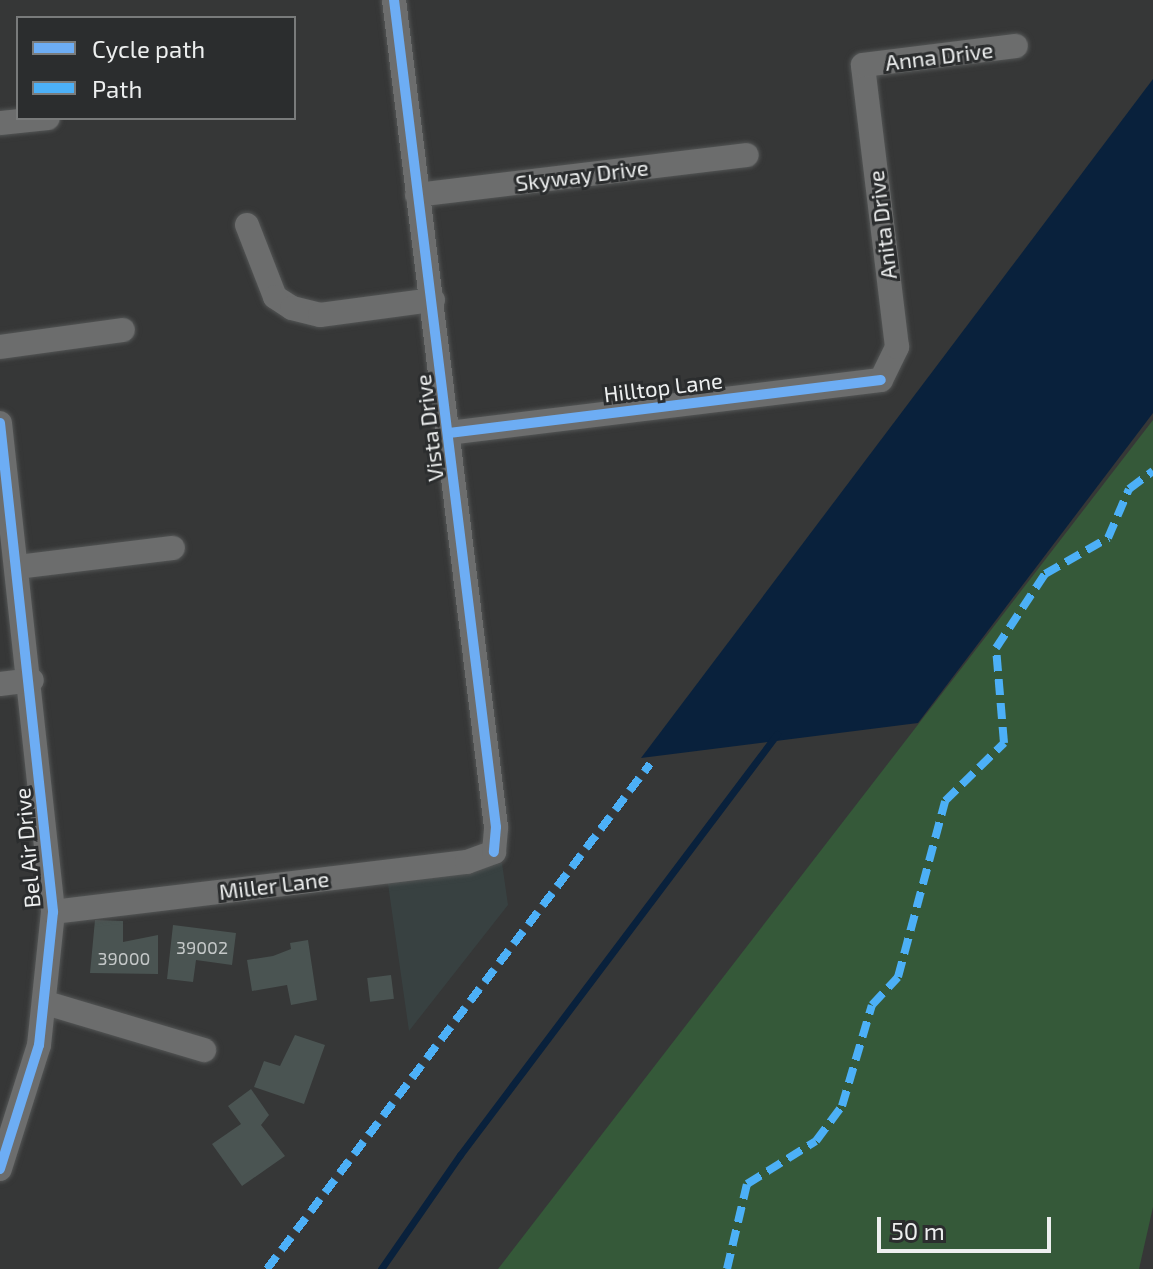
<!DOCTYPE html>
<html>
<head>
<meta charset="utf-8">
<style>
	body { margin:0 }
	#map { position:relative; width:1153px; height:1269px; overflow:hidden; background:#363737; font-family:"Exo 2",sans-serif }
	div>[style] { position:absolute }
	.built>* { inset:0; background:#384141 }
	.green>* { inset:0; background:#355939 }
	.water>* { inset:0; background:#09213c }
	.stream>* { height:7px; margin:-3.5px; padding:0 3.5px; transform-origin:3.5px; border-radius:3.5px; background:#09213c }
	.building>* { inset:0; background:#4a5452; transform-origin:0 0 }
	.roads { filter:drop-shadow(0 0 2px #535555) drop-shadow(0 0 2px #535555) }
	.minor>* { height:24px; margin:-12px; padding:0 12px; transform-origin:12px; border-radius:12px; background:#6c6d6d }
	.quiet>* { height:8px; margin-top:-4px; transform-origin:0; background:repeating-linear-gradient(90deg,#4cb0f7 0 16px,transparent 0 24px) }
	.cycleway>* { height:10px; margin:-5px; padding:0 5px; transform-origin:5px; border-radius:5px; background:#6dadf4 }
	span { translate:-50% -50%; white-space:nowrap; text-align:center; line-height:1.15; -webkit-text-stroke:6px #2b2d2e; paint-order:stroke }
	.number-label { font-size:18px; color:#c4c8c8 }
	.number-label span { -webkit-text-stroke-width:0 }
	.street-label { font-size:22px; color:#edefef }
	.legend { position:absolute; left:16px; top:16px; width:280px; height:104px; box-sizing:border-box; background:#2b2d2e; border:2px solid #797b7b; margin:0; padding:10px 14px; list-style:none; font-size:24px; color:#edefef }
	.legend li { display:flex; align-items:center; gap:16px; height:40px }
	.legend b { width:40px; border:2px solid #797b7b }
	.scale { position:absolute; left:877px; top:1217px; width:174px; height:36px; box-sizing:border-box; border:4px solid #edefef; border-top:0; padding-left:10px; font-size:24px; line-height:28px; white-space:nowrap; color:#edefef; -webkit-text-stroke:6px #2b2d2e; paint-order:stroke }
</style>
</head>
<body>
<div id="map">
	<div class="built">
		<i style="clip-path:polygon(502px 863px,508px 905px,409px 1031px,387px 877px)"></i>
	</div>
	<div class="green">
		<i style="clip-path:polygon(1153px 420px,1153px 1207px,1139px 1269px,498px 1269px)"></i>
	</div>
	<div class="water">
		<i style="clip-path:polygon(1153px 79px,1153px 413px,918px 723px,641px 758px)"></i>
	</div>
	<div class="stream">
		<i style="left:381px;top:1269px;width:139px;rotate:-55.3deg"></i>
		<i style="left:460px;top:1155px;width:527px;rotate:-53.02deg"></i>
	</div>
	<div class="building">
		<i style="clip-path:polygon(95px 920px,123px 921px,123px 942px,158px 935px,158px 974px,90px 973px)"></i>
		<i style="clip-path:polygon(173px 925px,236px 933px,232px 965px,196px 960px,193px 982px,167px 979px)"></i>
		<i style="clip-path:polygon(308px 940px,317px 1000px,291px 1005px,287px 985px,252px 991px,247px 960px,273px 956px,291px 949px,290px 943px)"></i>
		<i style="left:391px;top:975px;width:24px;height:24px;rotate:83deg"></i>
		<i style="clip-path:polygon(295px 1035px,325px 1045px,304px 1104px,254px 1087px,264px 1061px,280px 1066px)"></i>
		<i style="clip-path:polygon(251px 1089px,269px 1115px,261px 1125px,285px 1156px,242px 1186px,212px 1144px,241px 1124px,228px 1106px)"></i>
	</div>
	<div class="roads">
		<div class="minor">
			<i style="left:0;top:123px;width:48px;rotate:-5.9deg"></i>
			<i style="left:417px;top:195px;width:332px;rotate:-6.9deg"></i>
			<i style="left:247px;top:225px;width:77px;rotate:68.7deg"></i>
			<i style="left:275px;top:297px;width:20px;rotate:33deg"></i>
			<i style="left:292px;top:308px;width:29px;rotate:14deg"></i>
			<i style="left:320px;top:315px;width:114px;rotate:-7.6deg"></i>
			<i style="left:0;top:347px;width:124px;rotate:-7.9deg"></i>
			<i style="left:0;top:423px;width:492px;rotate:83.8deg"></i>
			<i style="left:53px;top:912px;width:134px;rotate:96deg"></i>
			<i style="left:39px;top:1045px;width:130px;rotate:107.5deg"></i>
			<i style="left:449px;top:433px;width:435px;rotate:-7deg"></i>
			<i style="left:881px;top:380px;width:37px;rotate:-64deg"></i>
			<i style="left:897px;top:347px;width:284px;rotate:-96.9deg"></i>
			<i style="left:863px;top:65px;width:154px;rotate:-7.1deg"></i>
			<i style="left:18px;top:567px;width:156px;rotate:-7deg"></i>
			<i style="left:0;top:684px;width:32px;rotate:-7deg"></i>
			<i style="left:53px;top:912px;width:417px;rotate:-6.9deg"></i>
			<i style="left:467px;top:862px;width:29px;rotate:-20deg"></i>
			<i style="left:494px;top:852px;width:25px;rotate:-85deg"></i>
			<i style="left:496px;top:827px;width:833px;rotate:-97.03deg"></i>
			<i style="left:46px;top:1003px;width:165px;rotate:16.6deg"></i>
		</div>
	</div>
	<div class="quiet">
		<i style="left:267px;top:1269px;width:634px;rotate:-52.82deg"></i>
		<i style="left:727px;top:1269px;width:87px;rotate:-76.8deg"></i>
		<i style="left:747px;top:1184px;width:81px;rotate:-31.9deg"></i>
		<i style="left:816px;top:1141px;width:44px;rotate:-53.4deg"></i>
		<i style="left:842px;top:1106px;width:105px;rotate:-73.5deg"></i>
		<i style="left:872px;top:1005px;width:38px;rotate:-47deg"></i>
		<i style="left:898px;top:977px;width:182px;rotate:-75deg"></i>
		<i style="left:945px;top:801px;width:83px;rotate:-44.5deg"></i>
		<i style="left:1004px;top:743px;width:95px;rotate:-94.8deg"></i>
		<i style="left:996px;top:648px;width:89px;rotate:-56.5deg"></i>
		<i style="left:1045px;top:574px;width:73px;rotate:-29.7deg"></i>
		<i style="left:1108px;top:538px;width:53px;rotate:-66.8deg"></i>
		<i style="left:1129px;top:489px;width:30px;rotate:-37deg"></i>
	</div>
	<div class="cycleway">
		<i style="left:394px;top:0;width:833px;rotate:82.97deg"></i>
		<i style="left:496px;top:827px;width:25px;rotate:95deg"></i>
		<i style="left:0;top:423px;width:492px;rotate:83.8deg"></i>
		<i style="left:53px;top:912px;width:134px;rotate:96deg"></i>
		<i style="left:39px;top:1045px;width:130px;rotate:107.5deg"></i>
		<i style="left:449px;top:433px;width:435px;rotate:-7deg"></i>
	</div>
	<div class="number-label">
		<span style="left:202px;top:947px">39002</span>
		<span style="left:124px;top:958px">39000</span>
	</div>
	<div class="street-label">
		<span style="left:939px;top:56px;rotate:-7deg">Anna Drive</span>
		<span style="left:582px;top:175px;rotate:-7deg">Skyway Drive</span>
		<span style="left:882px;top:225px;rotate:-97deg">Anita Drive</span>
		<span style="left:663px;top:387px;rotate:-7deg">Hilltop Lane</span>
		<span style="left:429px;top:428px;rotate:-97deg">Vista Drive</span>
		<span style="left:27px;top:848px;rotate:-95deg">Bel Air Drive</span>
		<span style="left:274px;top:885px;rotate:-7deg">Miller Lane</span>
	</div>
	<ul class="legend">
	<li><b style="height:10px;background:#6dadf4"></b>Cycle path</li>
	<li><b style="height:10px;background:#4cb0f7"></b>Path</li>
	</ul>
	<div class="scale">50 m</div>
</div>
</body>
</html>
